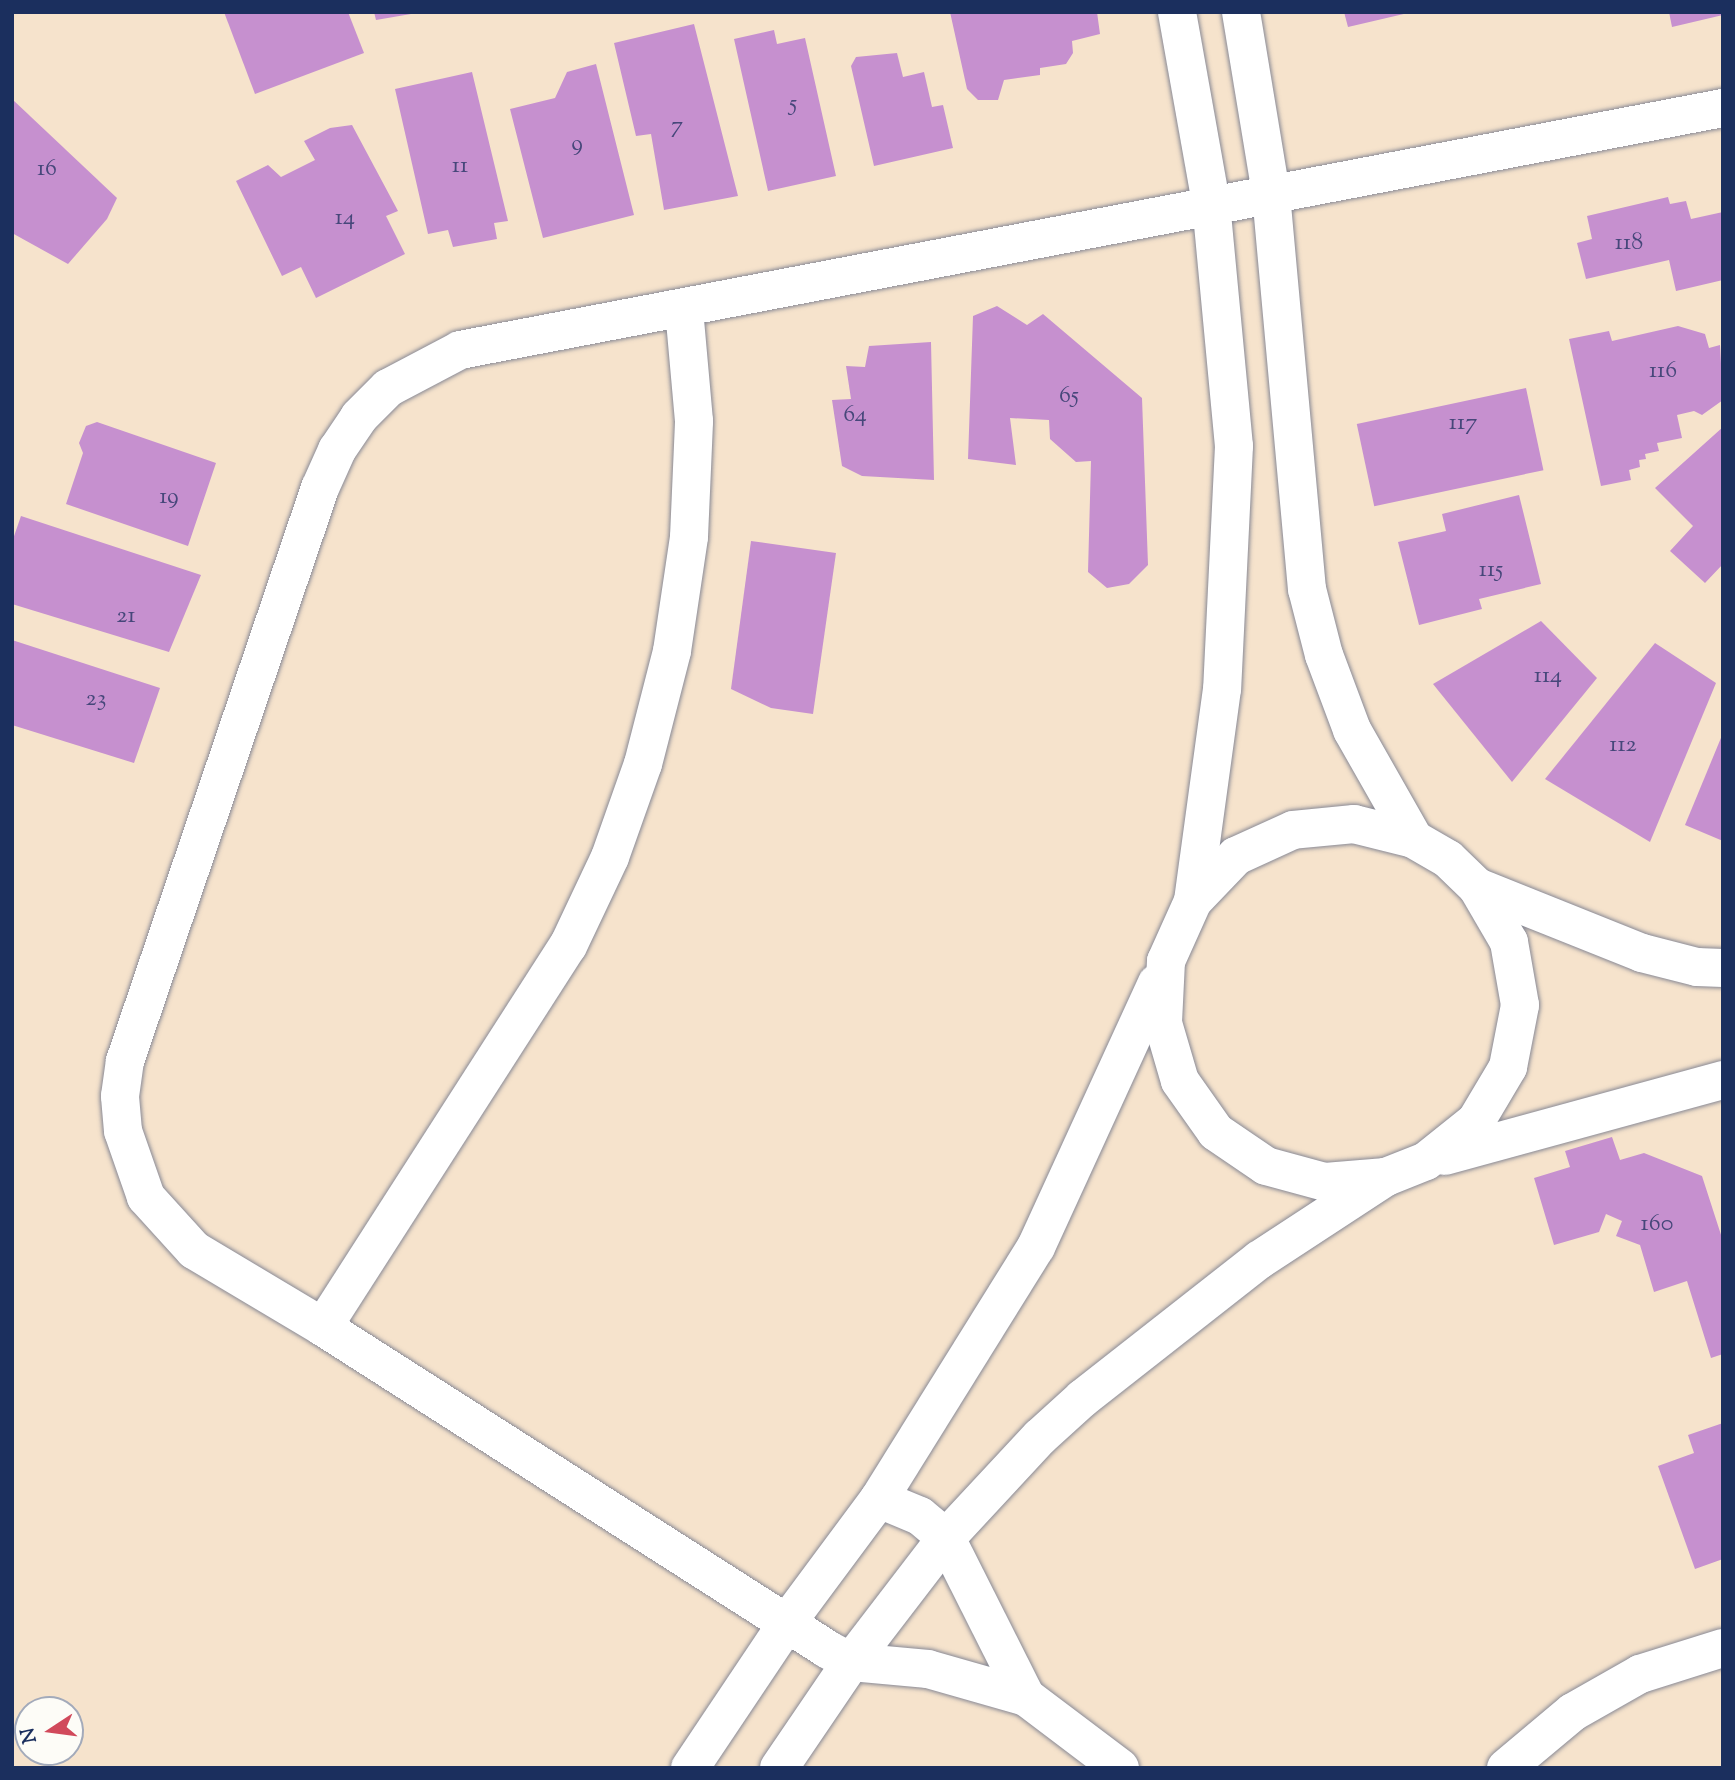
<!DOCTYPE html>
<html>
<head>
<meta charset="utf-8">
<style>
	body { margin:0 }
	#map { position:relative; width:1735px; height:1780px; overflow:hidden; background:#f6e3cc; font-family:"Sorts Mill Goudy",serif }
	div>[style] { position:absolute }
	.building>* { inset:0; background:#c690cf; transform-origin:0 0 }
	.roads { filter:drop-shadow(0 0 2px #888995) drop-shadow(0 0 2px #888995) }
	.minor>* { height:38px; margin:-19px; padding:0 19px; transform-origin:19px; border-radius:19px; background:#fff }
	.tertiary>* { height:38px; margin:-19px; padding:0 19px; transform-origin:19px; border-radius:19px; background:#fff }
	span { translate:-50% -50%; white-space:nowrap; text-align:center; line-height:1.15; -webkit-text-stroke:5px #fdfcf7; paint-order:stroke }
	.number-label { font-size:24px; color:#46477a }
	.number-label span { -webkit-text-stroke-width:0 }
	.frame { position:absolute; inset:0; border:14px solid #1b2f5e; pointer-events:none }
	.north { position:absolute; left:14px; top:1696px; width:70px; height:70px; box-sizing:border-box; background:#fdfcf7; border:2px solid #a3aaba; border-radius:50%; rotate:257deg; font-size:19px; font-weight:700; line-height:28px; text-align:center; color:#1b2f5e }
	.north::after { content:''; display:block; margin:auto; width:24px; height:32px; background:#d1495b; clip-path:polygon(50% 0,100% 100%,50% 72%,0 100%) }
</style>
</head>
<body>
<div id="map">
	<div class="building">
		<i style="clip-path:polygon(224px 12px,348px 12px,364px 53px,255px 94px)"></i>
		<i style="clip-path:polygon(374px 12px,411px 12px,411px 14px,376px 20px)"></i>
		<i style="clip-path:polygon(950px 12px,1097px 12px,1100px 34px,1072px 41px,1073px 53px,1066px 64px,1040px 68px,1040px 75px,1004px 80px,998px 100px,978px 100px,967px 89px)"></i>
		<i style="clip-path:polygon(1344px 12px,1408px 12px,1408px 13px,1348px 27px)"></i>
		<i style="clip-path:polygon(1669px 12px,1723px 12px,1723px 15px,1672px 27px)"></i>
		<i style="clip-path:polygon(694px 24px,738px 196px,664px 210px,651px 134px,636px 136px,614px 43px)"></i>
		<i style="clip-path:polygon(774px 30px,777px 44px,805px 38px,836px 176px,768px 191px,734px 39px)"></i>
		<i style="clip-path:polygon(897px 53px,903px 77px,924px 72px,932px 107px,943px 105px,953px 148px,874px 166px,851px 66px,856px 57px)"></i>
		<i style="clip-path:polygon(596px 64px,634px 215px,543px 238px,510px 109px,555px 98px,567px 72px)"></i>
		<i style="clip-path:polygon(472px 72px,508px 221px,494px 223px,497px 239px,453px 247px,448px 230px,428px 234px,395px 89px)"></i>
		<i style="clip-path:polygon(12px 99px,117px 198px,107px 219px,68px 264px,12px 233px)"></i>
		<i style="clip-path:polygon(352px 125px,398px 211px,386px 216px,405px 254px,316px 298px,301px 267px,282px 276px,236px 181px,268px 165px,281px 177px,315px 160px,304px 141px,330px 128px)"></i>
		<i style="clip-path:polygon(1668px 197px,1670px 204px,1686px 201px,1691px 219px,1723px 212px,1723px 280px,1676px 291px,1669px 260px,1586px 279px,1577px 243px,1592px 239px,1587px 216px)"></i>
		<i style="clip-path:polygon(997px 306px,1027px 325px,1043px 314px,1142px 398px,1148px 565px,1129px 584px,1107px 588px,1088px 572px,1091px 461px,1076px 462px,1050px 439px,1049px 420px,1010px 418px,1016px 465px,968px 459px,973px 316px)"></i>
		<i style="clip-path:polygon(1678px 326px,1705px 334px,1709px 348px,1720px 345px,1723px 400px,1702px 415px,1694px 411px,1677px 415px,1682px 438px,1657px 443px,1659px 451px,1645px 454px,1646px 459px,1639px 460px,1640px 467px,1629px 470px,1631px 480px,1601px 486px,1569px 339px,1609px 331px,1612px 341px)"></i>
		<i style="clip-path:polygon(931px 342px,934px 480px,862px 476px,842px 466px,832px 400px,851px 399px,846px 366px,865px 367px,869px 346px)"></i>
		<i style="left:1526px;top:388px;width:84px;height:173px;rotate:78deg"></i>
		<i style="clip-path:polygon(97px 422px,216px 463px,188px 546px,66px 504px,83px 453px,79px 443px,86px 426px)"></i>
		<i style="clip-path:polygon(1723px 427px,1723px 564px,1705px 583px,1670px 551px,1693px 526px,1655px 488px)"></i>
		<i style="clip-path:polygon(1519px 495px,1541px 584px,1479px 599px,1482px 609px,1419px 625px,1398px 542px,1446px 531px,1442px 514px)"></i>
		<i style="clip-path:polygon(21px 516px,201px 575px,169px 652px,12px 604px,12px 542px)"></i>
		<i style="clip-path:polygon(751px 541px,836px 553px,813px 714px,771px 708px,731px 689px)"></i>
		<i style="clip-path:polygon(1541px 621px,1597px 678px,1512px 782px,1433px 684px)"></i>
		<i style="clip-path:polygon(12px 640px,160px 688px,134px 763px,12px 725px)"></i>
		<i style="clip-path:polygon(1655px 643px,1716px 683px,1650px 842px,1545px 779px)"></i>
		<i style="clip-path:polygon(1723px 733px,1723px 841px,1685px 825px)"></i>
		<i style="clip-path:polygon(1612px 1137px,1620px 1160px,1644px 1153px,1702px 1176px,1723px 1241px,1723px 1354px,1711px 1358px,1687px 1281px,1654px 1292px,1640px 1245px,1616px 1236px,1622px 1221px,1606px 1214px,1599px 1232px,1554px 1245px,1534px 1178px,1570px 1167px,1565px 1151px)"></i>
		<i style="clip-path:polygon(1723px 1423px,1723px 1559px,1695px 1569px,1658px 1466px,1694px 1453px,1688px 1435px)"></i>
	</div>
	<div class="roads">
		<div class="minor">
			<i style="left:323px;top:1327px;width:453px;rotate:-57.3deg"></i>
			<i style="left:568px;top:946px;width:98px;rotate:-64.7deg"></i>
			<i style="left:610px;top:857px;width:99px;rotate:-70.5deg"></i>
			<i style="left:643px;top:764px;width:117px;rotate:-75.6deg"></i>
			<i style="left:672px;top:651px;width:115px;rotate:-81.5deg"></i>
			<i style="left:689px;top:537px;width:116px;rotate:-87.5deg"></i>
			<i style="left:694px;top:421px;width:112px;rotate:-95.1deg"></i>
			<i style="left:879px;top:1499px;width:44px;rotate:22.5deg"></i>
			<i style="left:920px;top:1516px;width:34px;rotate:40deg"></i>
			<i style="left:946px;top:1538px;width:178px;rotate:63.3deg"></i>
			<i style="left:1120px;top:1768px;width:118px;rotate:-142.9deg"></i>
			<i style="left:1026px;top:1697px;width:102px;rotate:-164.1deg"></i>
			<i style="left:928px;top:1669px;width:77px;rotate:-174.8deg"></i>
			<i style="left:851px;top:1662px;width:27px;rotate:-152deg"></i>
			<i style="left:827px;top:1649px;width:598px;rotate:-147.43deg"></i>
			<i style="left:323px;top:1327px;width:150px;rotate:-149.2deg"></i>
			<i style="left:194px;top:1250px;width:72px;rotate:-132.2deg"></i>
			<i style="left:146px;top:1197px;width:70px;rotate:-109.2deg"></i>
			<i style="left:123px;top:1131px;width:35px;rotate:-95deg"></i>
			<i style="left:120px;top:1096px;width:35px;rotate:-82deg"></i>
			<i style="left:125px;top:1061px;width:605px;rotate:-71.21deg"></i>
			<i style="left:320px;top:488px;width:42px;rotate:-65.9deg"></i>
			<i style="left:337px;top:450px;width:40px;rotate:-56deg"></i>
			<i style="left:359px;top:417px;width:41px;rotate:-45deg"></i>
			<i style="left:388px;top:388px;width:81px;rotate:-27.8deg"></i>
			<i style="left:460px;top:350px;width:1286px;rotate:-10.85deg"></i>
			<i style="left:1506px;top:1768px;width:87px;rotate:-39.9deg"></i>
			<i style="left:1573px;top:1712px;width:77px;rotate:-29.6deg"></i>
			<i style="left:1640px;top:1674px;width:87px;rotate:-17.4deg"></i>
		</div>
		<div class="tertiary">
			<i style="left:1177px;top:12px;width:194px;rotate:79.9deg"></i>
			<i style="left:1211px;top:203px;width:244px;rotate:84.6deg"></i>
			<i style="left:1234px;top:446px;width:243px;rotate:92.8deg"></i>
			<i style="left:1222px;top:689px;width:214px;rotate:97.8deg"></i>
			<i style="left:1241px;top:12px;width:184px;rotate:80.6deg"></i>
			<i style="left:1271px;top:194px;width:397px;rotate:84.8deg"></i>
			<i style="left:1307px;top:589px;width:68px;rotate:75.6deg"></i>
			<i style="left:1324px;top:655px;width:80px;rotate:69.5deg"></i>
			<i style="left:1352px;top:730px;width:125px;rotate:60.4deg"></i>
			<i style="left:1477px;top:887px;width:178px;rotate:21.8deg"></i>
			<i style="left:1642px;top:953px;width:57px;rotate:14.3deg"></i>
			<i style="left:1697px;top:967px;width:26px;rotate:2deg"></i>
			<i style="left:1445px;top:1156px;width:288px;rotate:-15.3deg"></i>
			<i style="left:690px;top:1768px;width:178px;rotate:-56.2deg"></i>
			<i style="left:789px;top:1620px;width:151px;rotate:-53.4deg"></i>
			<i style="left:879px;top:1499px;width:297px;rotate:-58.1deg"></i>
			<i style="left:1036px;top:1247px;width:290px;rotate:-65.4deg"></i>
			<i style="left:779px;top:1768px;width:128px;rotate:-55.8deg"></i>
			<i style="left:851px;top:1662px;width:156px;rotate:-52.5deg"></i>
			<i style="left:946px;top:1538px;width:138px;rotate:-47.1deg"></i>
			<i style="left:1040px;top:1437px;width:58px;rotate:-42.2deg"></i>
			<i style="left:1083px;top:1398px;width:224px;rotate:-38.1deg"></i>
			<i style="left:1259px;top:1260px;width:152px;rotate:-33.2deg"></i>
			<i style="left:1386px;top:1177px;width:43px;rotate:-21.8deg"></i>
			<i style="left:1426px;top:1161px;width:64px;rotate:-38.7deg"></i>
			<i style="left:1476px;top:1121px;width:63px;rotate:-59.3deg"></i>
			<i style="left:1508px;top:1067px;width:63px;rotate:-79deg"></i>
			<i style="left:1520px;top:1005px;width:64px;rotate:-99.9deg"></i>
			<i style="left:1509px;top:942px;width:64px;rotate:-120.2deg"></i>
			<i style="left:1477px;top:887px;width:40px;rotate:-136deg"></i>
			<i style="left:1448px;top:859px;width:39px;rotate:-150deg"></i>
			<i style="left:1414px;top:839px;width:62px;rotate:-166deg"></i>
			<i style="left:1354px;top:824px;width:61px;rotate:174.4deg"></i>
			<i style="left:1293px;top:830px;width:63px;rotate:155.5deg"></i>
			<i style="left:1236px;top:856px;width:62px;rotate:133.7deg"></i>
			<i style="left:1193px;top:901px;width:66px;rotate:114.2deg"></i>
			<i style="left:1166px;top:961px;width:62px;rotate:92.8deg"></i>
			<i style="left:1163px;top:1023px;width:60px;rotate:73.7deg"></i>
			<i style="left:1180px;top:1081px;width:62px;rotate:54.8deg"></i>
			<i style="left:1216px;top:1132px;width:60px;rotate:34.2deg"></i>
			<i style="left:1266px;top:1166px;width:61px;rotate:15.2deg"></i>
			<i style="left:1325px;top:1182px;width:61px;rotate:-4.7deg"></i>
		</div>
	</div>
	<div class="number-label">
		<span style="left:793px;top:105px">5</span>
		<span style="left:677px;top:127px">7</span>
		<span style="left:577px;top:145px">9</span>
		<span style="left:460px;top:167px">11</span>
		<span style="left:47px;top:170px">16</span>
		<span style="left:345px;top:219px">14</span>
		<span style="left:1629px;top:244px">118</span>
		<span style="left:1663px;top:372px">116</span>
		<span style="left:1069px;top:397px">65</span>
		<span style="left:855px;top:416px">64</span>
		<span style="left:1463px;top:424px">117</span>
		<span style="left:169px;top:498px">19</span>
		<span style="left:1491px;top:571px">115</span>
		<span style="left:126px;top:617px">21</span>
		<span style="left:1548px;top:677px">114</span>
		<span style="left:96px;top:700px">23</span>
		<span style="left:1623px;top:746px">112</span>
		<span style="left:1657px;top:1225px">160</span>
	</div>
	<div class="frame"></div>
	<div class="north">N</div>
</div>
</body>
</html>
